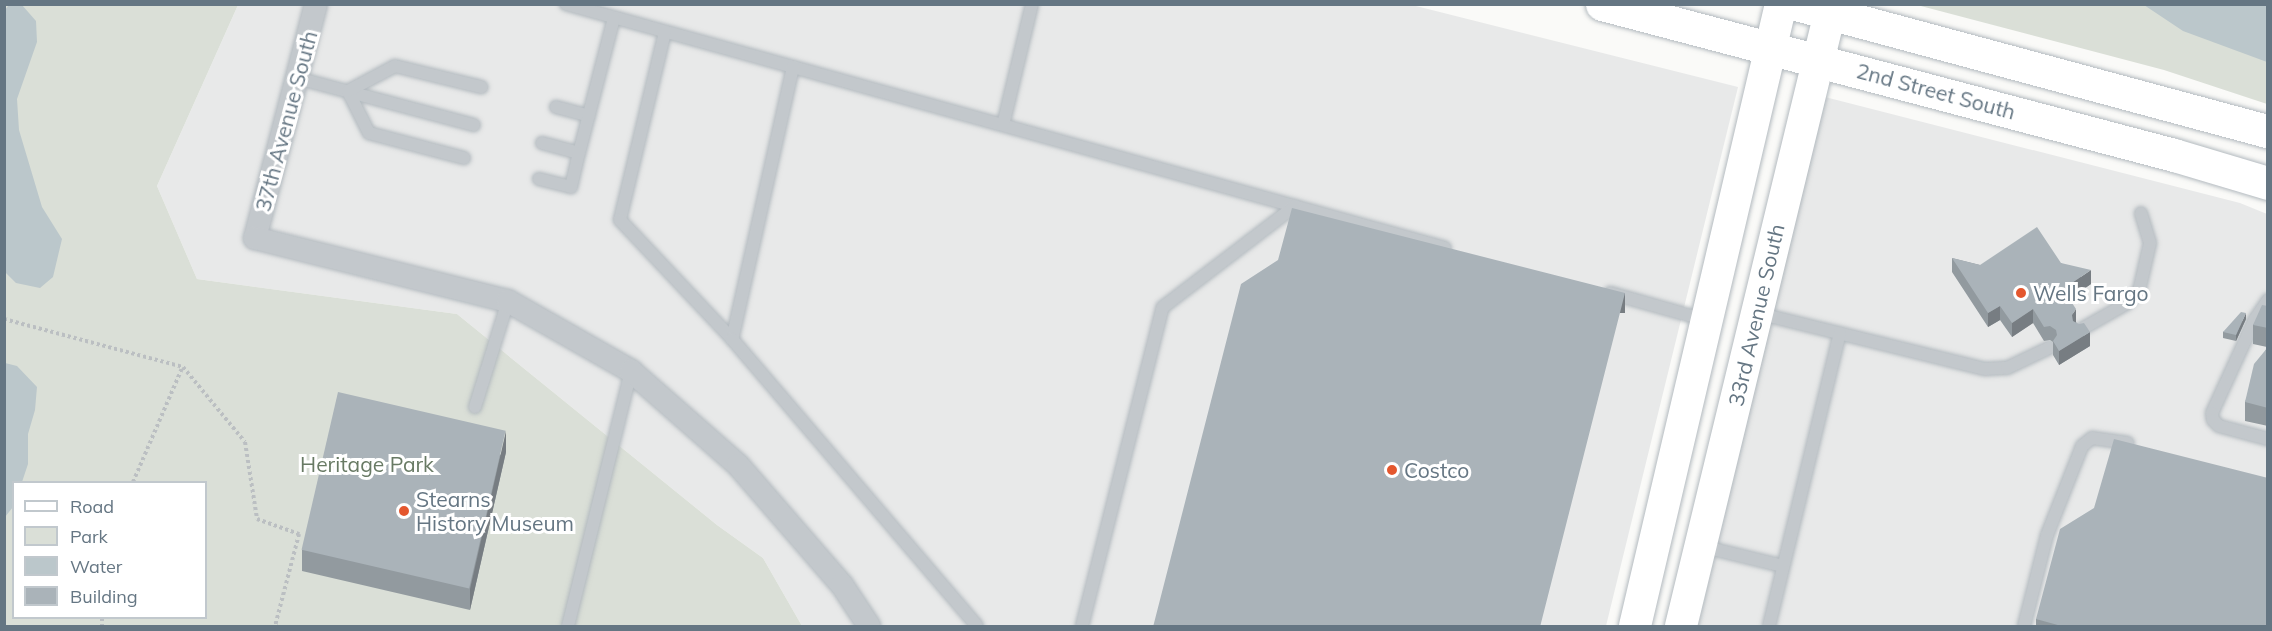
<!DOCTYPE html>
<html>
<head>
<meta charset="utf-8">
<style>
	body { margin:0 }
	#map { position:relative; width:2272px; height:631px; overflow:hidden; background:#fafaf8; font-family:Mulish,sans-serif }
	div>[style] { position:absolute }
	.built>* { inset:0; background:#e8e9e9 }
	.green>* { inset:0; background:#dadfd7 }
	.water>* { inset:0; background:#bbc7cb }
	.path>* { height:4px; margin-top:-2px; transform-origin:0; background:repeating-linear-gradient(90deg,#bbbfc2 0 3px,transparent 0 6px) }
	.roads { filter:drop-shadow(0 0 2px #b3babf) drop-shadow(0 0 2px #b3babf) }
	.lane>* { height:12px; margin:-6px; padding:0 6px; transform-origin:6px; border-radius:6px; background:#c3c8cc }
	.street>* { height:22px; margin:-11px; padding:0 11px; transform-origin:11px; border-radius:11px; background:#c3c8cc }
	.secondary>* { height:32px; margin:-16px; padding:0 16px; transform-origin:16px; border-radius:16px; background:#fff }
	.primary>* { height:33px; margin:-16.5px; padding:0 16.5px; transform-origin:16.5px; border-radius:16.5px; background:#fff }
	.wall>* { inset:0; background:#929a9f }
	.shaded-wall>* { inset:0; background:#777d82; transform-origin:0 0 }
	.building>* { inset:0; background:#aab3b9; transform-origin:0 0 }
	.dots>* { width:16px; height:16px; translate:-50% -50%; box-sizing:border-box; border:3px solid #fff; border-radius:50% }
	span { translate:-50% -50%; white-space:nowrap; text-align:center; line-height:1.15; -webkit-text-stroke:6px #fff; paint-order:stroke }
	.street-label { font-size:21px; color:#657683 }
	.poi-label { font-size:21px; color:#657683 }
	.left { translate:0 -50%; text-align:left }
	.park-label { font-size:21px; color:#687a64 }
	.frame { position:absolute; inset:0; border:6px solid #657683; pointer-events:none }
	.legend { position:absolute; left:12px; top:481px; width:195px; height:138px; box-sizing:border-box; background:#fff; border:2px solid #c1c8cd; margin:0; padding:8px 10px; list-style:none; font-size:18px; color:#657683 }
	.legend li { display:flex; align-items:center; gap:12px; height:30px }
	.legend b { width:30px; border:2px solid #c1c8cd }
</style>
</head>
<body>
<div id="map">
	<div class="built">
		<i style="clip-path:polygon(1408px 4px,1738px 87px,1606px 626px,802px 626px,763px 558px,717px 525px,457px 314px,197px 279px,157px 186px,238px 5px)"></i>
		<i style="clip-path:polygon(1825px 97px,2240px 203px,2267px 214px,2267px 626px,1698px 626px)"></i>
	</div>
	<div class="green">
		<i style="clip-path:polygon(evenodd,4px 5px,238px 5px,157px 186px,197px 279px,457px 314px,717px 525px,763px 558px,802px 626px,5px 626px,4px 5px,14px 482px,206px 482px,206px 618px,14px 618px,14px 482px)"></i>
		<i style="clip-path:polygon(1917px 5px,2267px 5px,2267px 104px,2164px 70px)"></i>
	</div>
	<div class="water">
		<i style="clip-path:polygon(22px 5px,36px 21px,37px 42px,17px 99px,19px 130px,42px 207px,62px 239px,53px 277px,40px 288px,16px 283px,5px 272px,5px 10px,8px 6px)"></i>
		<i style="clip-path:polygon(2144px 5px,2267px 5px,2267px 62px,2183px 31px)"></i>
		<i style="clip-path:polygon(5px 363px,17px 366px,37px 387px,35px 410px,28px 434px,28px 464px,22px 482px,14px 482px,13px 507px,5px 517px)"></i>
	</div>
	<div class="path">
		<i style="left:4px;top:319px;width:185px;rotate:15deg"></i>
		<i style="left:183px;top:367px;width:97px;rotate:50.4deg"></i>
		<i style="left:245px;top:442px;width:78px;rotate:81.1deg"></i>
		<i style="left:257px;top:519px;width:45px;rotate:19.7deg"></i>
		<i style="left:299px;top:534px;width:95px;rotate:104.6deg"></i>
		<i style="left:133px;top:482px;width:124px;rotate:-66.7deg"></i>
		<i style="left:102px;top:618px;width:8px;rotate:90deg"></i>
	</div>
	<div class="roads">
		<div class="lane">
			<i style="left:566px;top:4px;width:912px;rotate:15.51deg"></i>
			<i style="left:665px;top:32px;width:193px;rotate:103.5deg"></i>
			<i style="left:620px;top:220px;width:163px;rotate:46.7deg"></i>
			<i style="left:793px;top:67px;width:279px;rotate:102.6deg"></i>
			<i style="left:732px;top:339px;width:377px;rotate:49.5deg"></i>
			<i style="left:297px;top:78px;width:183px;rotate:14.9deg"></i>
			<i style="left:556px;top:107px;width:34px;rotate:15deg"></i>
			<i style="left:1003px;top:125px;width:124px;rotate:-76.5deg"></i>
			<i style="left:542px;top:143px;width:38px;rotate:15deg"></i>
			<i style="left:579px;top:153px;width:139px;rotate:-75.5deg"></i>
			<i style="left:464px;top:158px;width:98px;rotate:-165.3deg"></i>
			<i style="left:369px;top:133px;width:47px;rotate:-116.6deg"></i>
			<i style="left:348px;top:91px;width:53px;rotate:-28deg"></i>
			<i style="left:395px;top:66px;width:89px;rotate:13.7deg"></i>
			<i style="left:539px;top:179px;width:33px;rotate:14deg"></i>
			<i style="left:571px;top:187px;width:35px;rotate:-77deg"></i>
			<i style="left:1610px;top:293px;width:100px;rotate:15.7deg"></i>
			<i style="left:2268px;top:300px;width:23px;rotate:124deg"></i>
			<i style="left:2255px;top:319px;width:103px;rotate:114.6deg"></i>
			<i style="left:2212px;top:413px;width:7px;rotate:82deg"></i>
			<i style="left:2213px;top:420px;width:8px;rotate:45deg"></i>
			<i style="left:2219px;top:426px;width:51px;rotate:14.9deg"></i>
			<i style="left:1757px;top:313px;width:235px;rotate:13.8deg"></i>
			<i style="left:1985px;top:369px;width:22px;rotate:-3deg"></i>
			<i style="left:2007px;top:368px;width:47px;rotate:-25.5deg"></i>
			<i style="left:2080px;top:330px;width:53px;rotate:-29.5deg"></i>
			<i style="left:2126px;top:304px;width:18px;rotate:-45deg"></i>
			<i style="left:2139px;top:291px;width:49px;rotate:-77.1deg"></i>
			<i style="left:2150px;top:243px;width:31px;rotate:-107deg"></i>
			<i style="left:475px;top:407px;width:111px;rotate:-72.7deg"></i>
			<i style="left:1701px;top:546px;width:84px;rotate:13.7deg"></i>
			<i style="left:568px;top:626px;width:263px;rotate:-76.1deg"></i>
			<i style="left:1082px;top:626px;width:329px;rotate:-75.8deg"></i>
			<i style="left:1163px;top:307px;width:166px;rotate:-37.4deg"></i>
			<i style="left:1769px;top:626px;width:301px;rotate:-76.4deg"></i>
			<i style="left:2024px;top:626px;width:94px;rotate:-75.8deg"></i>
			<i style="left:2047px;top:535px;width:96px;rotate:-68.5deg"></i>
			<i style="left:2082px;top:446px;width:13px;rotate:-39deg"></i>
			<i style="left:2092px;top:438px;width:36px;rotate:8deg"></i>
		</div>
		<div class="street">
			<i style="left:316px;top:4px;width:242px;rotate:104.6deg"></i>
			<i style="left:255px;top:238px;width:261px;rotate:14deg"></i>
			<i style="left:508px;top:301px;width:142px;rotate:29.6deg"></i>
			<i style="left:631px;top:371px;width:142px;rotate:41.3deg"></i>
			<i style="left:738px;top:465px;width:159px;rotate:49.1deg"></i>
			<i style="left:842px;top:585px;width:49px;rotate:56.6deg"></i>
		</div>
		<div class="secondary">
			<i style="left:1635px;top:626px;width:639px;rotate:-76.79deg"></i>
			<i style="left:1681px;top:626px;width:640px;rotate:-76.35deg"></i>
		</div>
		<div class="primary">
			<i style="left:1602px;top:4px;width:592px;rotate:14.79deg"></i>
			<i style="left:2174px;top:155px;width:98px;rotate:16.6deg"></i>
			<i style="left:1796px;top:4px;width:489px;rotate:15.1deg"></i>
		</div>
	</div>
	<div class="wall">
		<i style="clip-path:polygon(1952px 258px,1980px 265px,2061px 263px,2091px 284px,2069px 299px,2076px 322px,2090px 346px,2059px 365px,2053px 355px,2053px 342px,2050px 340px,2044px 341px,2033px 323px,2012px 337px,2000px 320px,1988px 327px,1952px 272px)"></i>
		<i style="clip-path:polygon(2268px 306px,2268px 426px,2245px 421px,2245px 402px,2267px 347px,2253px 344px,2253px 325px)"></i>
		<i style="clip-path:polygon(2246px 319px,2236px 341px,2223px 338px,2223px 332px)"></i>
		<i style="clip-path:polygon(506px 452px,470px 610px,302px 571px,302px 550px)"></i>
		<i style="clip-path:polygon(2036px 619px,2268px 627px,2036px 627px)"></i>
	</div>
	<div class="shaded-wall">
		<i style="clip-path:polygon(2091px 270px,2091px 284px,2063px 303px,2063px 289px)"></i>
		<i style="left:1625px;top:293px;width:20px;height:345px;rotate:90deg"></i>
		<i style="clip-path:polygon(2000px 306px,2000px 320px,1988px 327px,1988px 313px)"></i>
		<i style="clip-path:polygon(2033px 309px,2033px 323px,2012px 337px,2012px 323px)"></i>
		<i style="clip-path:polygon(2076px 309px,2076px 323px,2072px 329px,2072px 315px)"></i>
		<i style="clip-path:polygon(2246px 313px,2246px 319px,2236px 341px,2236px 335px)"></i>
		<i style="clip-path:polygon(2090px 332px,2090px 346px,2059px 365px,2059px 351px)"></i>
		<i style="clip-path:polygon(506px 431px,506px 452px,470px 610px,470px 589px)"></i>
	</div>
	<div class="building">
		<i style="clip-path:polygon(1292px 208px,1625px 293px,1540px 627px,1153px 627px,1241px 284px,1278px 260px)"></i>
		<i style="clip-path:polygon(2037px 227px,2061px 263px,2091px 270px,2063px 289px,2076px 309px,2072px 315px,2073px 321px,2079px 324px,2084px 323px,2090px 332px,2059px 351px,2053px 341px,2057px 335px,2056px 330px,2050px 326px,2044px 327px,2033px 309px,2012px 323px,2000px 306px,1988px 313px,1952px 258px,1980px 265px)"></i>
		<i style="clip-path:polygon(2262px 305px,2268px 306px,2268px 328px,2253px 325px)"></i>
		<i style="clip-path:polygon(2241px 312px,2246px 313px,2236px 335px,2223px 332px)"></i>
		<i style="clip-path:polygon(2268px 347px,2268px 408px,2245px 402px,2254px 364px)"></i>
		<i style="left:338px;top:392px;width:172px;height:162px;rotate:13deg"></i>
		<i style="clip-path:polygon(2114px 439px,2268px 478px,2268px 627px,2065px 627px,2036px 619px,2060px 529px,2094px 508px)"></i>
	</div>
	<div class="dots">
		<i style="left:2021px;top:293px;background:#e4572e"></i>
		<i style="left:1392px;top:470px;background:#e4572e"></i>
		<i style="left:404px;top:511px;background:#e4572e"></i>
	</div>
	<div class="street-label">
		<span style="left:1936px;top:91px;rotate:15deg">2nd Street South</span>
		<span style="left:286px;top:121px;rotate:-75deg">37th Avenue South</span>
		<span style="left:1756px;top:315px;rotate:-77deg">33rd Avenue South</span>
	</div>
	<div class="poi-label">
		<span class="left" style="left:2033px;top:293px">Wells Fargo</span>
		<span class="left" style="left:1404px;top:470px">Costco</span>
		<span class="left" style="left:416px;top:511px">Stearns<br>History Museum</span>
	</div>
	<div class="park-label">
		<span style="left:367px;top:464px">Heritage Park</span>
	</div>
	<div class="frame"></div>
	<ul class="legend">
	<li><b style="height:8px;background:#fff"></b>Road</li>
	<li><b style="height:16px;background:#dadfd7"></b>Park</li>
	<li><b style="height:16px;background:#bbc7cb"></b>Water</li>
	<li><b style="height:16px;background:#aab3b9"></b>Building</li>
	</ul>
</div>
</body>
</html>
